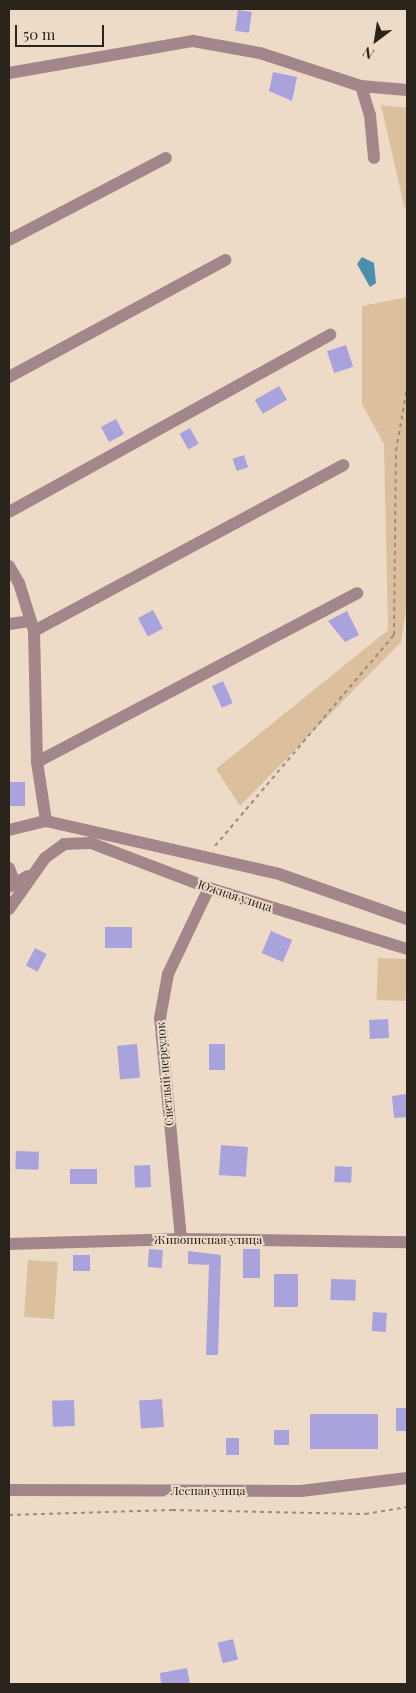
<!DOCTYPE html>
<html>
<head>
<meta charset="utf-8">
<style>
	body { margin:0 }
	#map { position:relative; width:416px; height:1693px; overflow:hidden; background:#eddbc7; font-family:"Playfair Display",serif }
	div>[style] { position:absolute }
	.green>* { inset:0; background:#dcc09e; transform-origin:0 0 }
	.water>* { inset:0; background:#4c8fac }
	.building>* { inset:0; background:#a8a3dc; transform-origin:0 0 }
	.path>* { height:2px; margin-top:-1px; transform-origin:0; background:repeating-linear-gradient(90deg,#9a8d7e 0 4px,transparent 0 8px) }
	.minor>* { height:12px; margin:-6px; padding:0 6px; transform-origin:6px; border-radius:6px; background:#a38689 }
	span { translate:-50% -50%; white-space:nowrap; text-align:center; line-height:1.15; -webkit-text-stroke:4px #eddbc7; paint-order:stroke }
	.street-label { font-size:12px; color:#2b241c }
	.frame { position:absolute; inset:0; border:10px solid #2b241c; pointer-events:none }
	.north { position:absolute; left:351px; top:15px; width:50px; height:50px; -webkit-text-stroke:4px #eddbc7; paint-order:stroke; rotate:211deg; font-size:14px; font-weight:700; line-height:20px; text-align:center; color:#2b241c }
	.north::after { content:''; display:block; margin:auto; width:18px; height:22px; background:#2b241c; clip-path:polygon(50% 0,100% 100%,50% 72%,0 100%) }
	.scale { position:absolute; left:15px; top:25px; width:89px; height:22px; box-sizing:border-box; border:2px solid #2b241c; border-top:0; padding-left:6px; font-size:15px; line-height:18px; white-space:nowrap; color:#2b241c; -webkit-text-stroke:4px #eddbc7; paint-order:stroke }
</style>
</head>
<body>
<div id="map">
	<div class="green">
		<i style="clip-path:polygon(381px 105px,407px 108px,407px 209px,404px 206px)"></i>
		<i style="clip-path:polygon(407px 297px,407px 604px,401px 642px,240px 806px,216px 769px,388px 630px,384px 444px,362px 404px,362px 306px)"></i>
		<i style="left:378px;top:958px;width:29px;height:42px;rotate:2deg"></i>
		<i style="left:28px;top:1260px;width:30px;height:57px;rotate:4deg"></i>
	</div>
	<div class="water">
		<i style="clip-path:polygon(362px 257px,374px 263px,376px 283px,370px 287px,357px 264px)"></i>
	</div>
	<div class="building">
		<i style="left:238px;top:10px;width:14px;height:21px;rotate:8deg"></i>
		<i style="clip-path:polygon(273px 72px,297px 77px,292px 101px,269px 91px)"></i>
		<i style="left:346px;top:345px;width:23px;height:20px;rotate:72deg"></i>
		<i style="left:279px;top:386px;width:16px;height:28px;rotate:60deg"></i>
		<i style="left:116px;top:419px;width:17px;height:17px;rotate:62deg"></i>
		<i style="left:190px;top:428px;width:18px;height:12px;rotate:61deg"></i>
		<i style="left:244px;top:455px;width:13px;height:12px;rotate:72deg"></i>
		<i style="left:153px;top:610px;width:21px;height:17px;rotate:62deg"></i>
		<i style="clip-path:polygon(347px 611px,359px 635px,345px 642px,328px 621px)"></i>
		<i style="left:223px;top:681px;width:24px;height:12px;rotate:66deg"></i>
		<i style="left:9px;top:782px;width:16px;height:24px"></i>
		<i style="left:105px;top:927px;width:27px;height:21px"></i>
		<i style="left:271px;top:931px;width:23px;height:24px;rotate:23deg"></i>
		<i style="left:35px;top:948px;width:13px;height:20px;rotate:27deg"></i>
		<i style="left:388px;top:1019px;width:19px;height:19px;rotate:87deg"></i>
		<i style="left:137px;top:1044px;width:34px;height:20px;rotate:85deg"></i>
		<i style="left:209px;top:1044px;width:16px;height:26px"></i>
		<i style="clip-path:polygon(407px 1094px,407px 1117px,394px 1118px,392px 1096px)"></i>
		<i style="left:221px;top:1145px;width:27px;height:30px;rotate:4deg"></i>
		<i style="left:16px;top:1151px;width:23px;height:18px;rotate:2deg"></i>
		<i style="left:150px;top:1165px;width:22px;height:16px;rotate:87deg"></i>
		<i style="left:335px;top:1166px;width:17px;height:16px;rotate:3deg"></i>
		<i style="left:97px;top:1169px;width:15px;height:27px;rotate:90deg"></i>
		<i style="left:149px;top:1249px;width:14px;height:18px;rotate:4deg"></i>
		<i style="left:243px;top:1249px;width:17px;height:29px"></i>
		<i style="clip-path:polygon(188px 1251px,221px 1255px,218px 1355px,206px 1355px,209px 1265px,188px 1264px)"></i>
		<i style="left:90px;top:1255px;width:16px;height:17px;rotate:90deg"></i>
		<i style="left:298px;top:1274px;width:33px;height:24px;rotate:90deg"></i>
		<i style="left:331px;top:1279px;width:25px;height:21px;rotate:2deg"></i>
		<i style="left:373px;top:1312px;width:14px;height:19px;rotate:4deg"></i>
		<i style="left:162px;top:1399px;width:28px;height:23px;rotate:86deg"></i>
		<i style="left:74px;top:1400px;width:26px;height:22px;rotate:88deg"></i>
		<i style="left:407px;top:1408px;width:23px;height:11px;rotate:90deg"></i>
		<i style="left:310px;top:1414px;width:68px;height:35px"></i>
		<i style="left:274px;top:1430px;width:15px;height:15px"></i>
		<i style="left:226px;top:1438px;width:13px;height:17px"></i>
		<i style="left:233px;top:1639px;width:21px;height:16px;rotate:76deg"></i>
		<i style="clip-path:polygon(187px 1668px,190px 1684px,161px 1684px,160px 1673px)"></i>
	</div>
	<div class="path">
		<i style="left:215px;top:846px;width:277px;rotate:-49.7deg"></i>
		<i style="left:394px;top:635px;width:184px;rotate:-89.4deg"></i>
		<i style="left:396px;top:451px;width:64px;rotate:-80.1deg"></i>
		<i style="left:9px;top:1515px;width:163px;rotate:-1.8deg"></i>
		<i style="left:172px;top:1510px;width:193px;rotate:1.2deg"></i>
		<i style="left:365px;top:1514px;width:43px;rotate:-9.5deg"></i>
	</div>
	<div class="minor">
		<i style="left:9px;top:73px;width:187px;rotate:-9.9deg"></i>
		<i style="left:193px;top:41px;width:68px;rotate:10.2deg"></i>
		<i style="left:260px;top:53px;width:106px;rotate:18.1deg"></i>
		<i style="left:361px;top:86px;width:46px;rotate:5deg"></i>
		<i style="left:361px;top:86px;width:30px;rotate:73deg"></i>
		<i style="left:370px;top:115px;width:43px;rotate:84.7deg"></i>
		<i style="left:9px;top:240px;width:177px;rotate:-27.6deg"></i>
		<i style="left:9px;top:377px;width:246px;rotate:-28.4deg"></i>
		<i style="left:9px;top:512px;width:367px;rotate:-28.9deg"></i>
		<i style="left:9px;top:566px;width:20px;rotate:60deg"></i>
		<i style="left:19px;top:583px;width:50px;rotate:72.6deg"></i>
		<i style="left:34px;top:631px;width:131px;rotate:88.7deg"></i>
		<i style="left:37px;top:762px;width:60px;rotate:81.3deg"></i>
		<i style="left:46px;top:821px;width:239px;rotate:12.8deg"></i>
		<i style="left:279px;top:874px;width:136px;rotate:19.4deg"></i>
		<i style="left:9px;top:624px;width:21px;rotate:-8deg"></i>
		<i style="left:34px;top:631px;width:351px;rotate:-28.2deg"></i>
		<i style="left:37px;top:762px;width:362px;rotate:-27.8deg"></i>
		<i style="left:9px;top:830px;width:38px;rotate:-14deg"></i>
		<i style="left:9px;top:868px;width:17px;rotate:69deg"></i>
		<i style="left:9px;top:887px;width:22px;rotate:-30deg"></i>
		<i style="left:9px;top:909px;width:62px;rotate:-54.8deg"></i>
		<i style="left:45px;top:858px;width:24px;rotate:-36deg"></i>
		<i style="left:64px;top:844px;width:27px;rotate:-2deg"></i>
		<i style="left:91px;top:843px;width:126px;rotate:20.9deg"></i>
		<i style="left:209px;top:888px;width:207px;rotate:17.1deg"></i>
		<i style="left:181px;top:1239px;width:222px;rotate:-95.4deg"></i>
		<i style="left:160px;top:1018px;width:45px;rotate:-79.7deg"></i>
		<i style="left:168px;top:974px;width:95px;rotate:-64.5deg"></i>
		<i style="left:9px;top:1244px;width:172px;rotate:-1.7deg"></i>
		<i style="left:181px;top:1239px;width:226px;rotate:0.8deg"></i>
		<i style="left:9px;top:1490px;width:292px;rotate:0.2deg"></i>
		<i style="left:301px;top:1491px;width:107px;rotate:-7deg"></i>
	</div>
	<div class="street-label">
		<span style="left:235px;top:896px;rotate:18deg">Южная улица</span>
		<span style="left:165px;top:1074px;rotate:-95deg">Светлый переулок</span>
		<span style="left:208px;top:1240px">Живописная улица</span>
		<span style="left:208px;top:1491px">Лесная улица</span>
	</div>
	<div class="frame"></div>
	<div class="north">N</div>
	<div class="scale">50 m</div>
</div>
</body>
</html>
